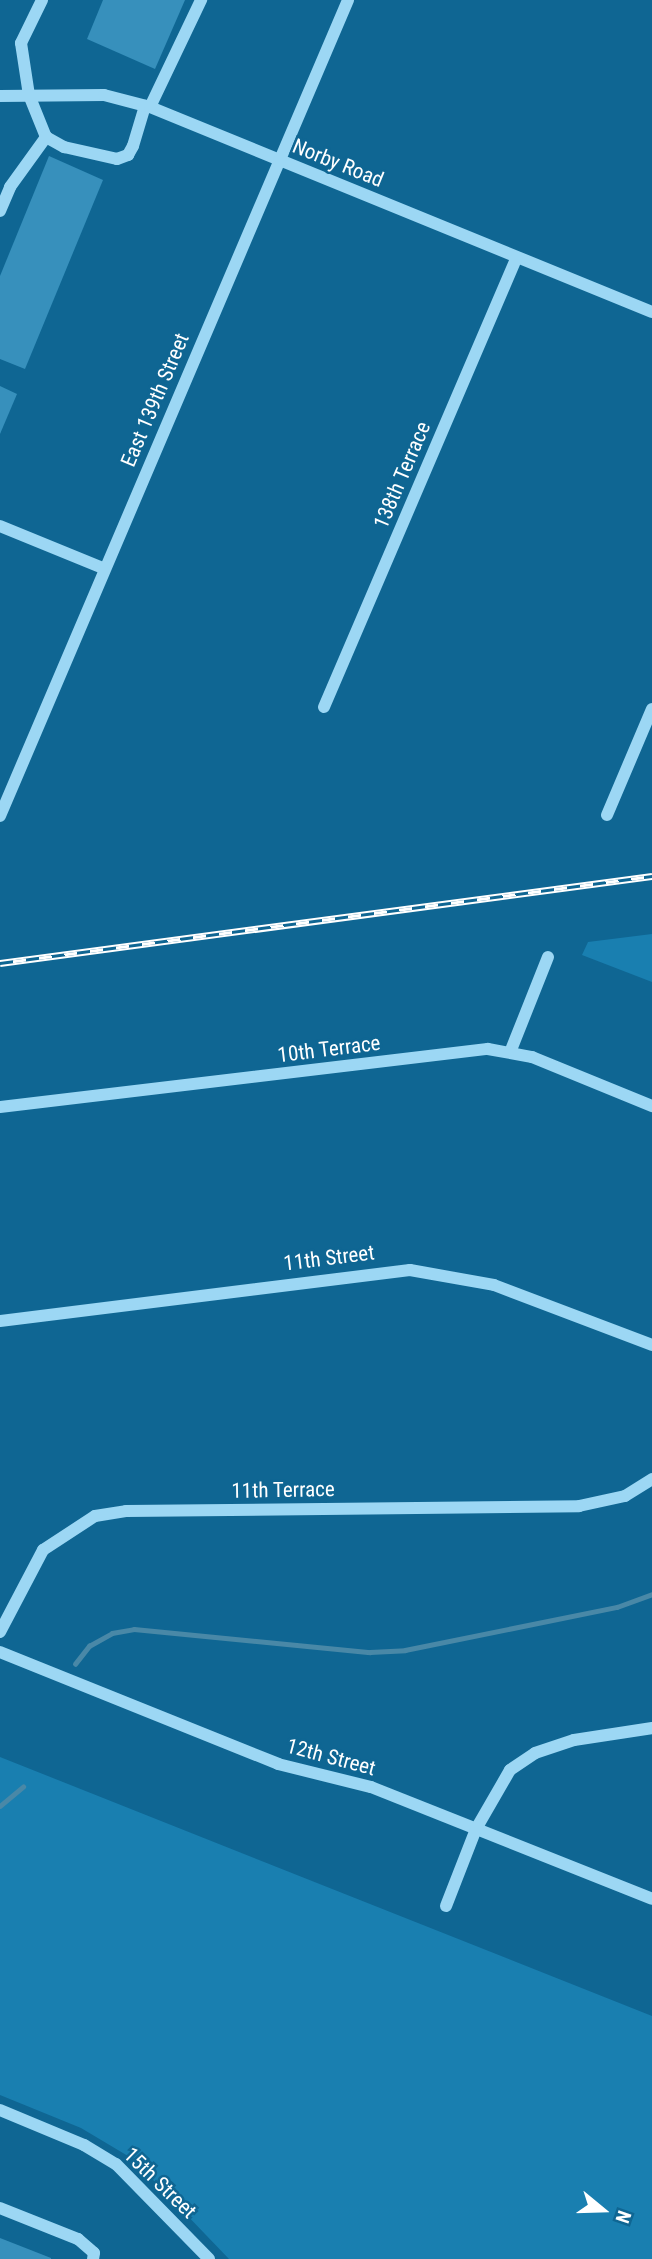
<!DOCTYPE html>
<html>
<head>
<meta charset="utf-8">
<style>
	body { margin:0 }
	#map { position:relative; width:652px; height:2259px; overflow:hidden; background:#0f6693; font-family:"Roboto Condensed",sans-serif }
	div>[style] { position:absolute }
	.green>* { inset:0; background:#197fb0 }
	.stream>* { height:4.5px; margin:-2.25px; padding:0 2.25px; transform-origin:2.25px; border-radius:2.25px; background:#4988a7 }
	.building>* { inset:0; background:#3790bc }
	.minor>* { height:12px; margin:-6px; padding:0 6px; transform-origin:6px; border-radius:6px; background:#9cd7f4 }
	.rail>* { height:7px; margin-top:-3.5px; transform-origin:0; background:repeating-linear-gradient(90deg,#0f6693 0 13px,#fff 0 26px); box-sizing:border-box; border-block:2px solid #fff }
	span { translate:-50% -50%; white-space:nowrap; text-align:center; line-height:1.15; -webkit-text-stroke:5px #0f6693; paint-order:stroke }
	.street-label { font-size:21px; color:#fff }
	.north { position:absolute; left:568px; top:2175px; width:70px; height:70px; -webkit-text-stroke:5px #0f6693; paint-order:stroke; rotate:109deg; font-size:19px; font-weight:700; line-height:28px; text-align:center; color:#fff }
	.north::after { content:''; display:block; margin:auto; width:24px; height:32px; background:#fff; clip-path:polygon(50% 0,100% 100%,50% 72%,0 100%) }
</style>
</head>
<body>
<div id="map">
	<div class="green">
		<i style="clip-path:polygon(652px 934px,652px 982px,582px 955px,588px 942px)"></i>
		<i style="clip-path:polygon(0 1757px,652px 2016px,652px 2259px,229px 2259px,133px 2159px,81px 2128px,0 2095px)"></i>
	</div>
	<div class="stream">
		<i style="left:75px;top:1664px;width:23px;rotate:-52deg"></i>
		<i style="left:89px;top:1646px;width:26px;rotate:-29deg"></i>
		<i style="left:112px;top:1633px;width:22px;rotate:-10deg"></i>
		<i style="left:134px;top:1629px;width:237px;rotate:5.6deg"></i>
		<i style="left:370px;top:1652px;width:35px;rotate:-3deg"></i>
		<i style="left:405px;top:1650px;width:216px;rotate:-11.5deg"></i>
		<i style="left:617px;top:1607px;width:37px;rotate:-20deg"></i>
		<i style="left:0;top:1806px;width:30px;rotate:-40deg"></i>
	</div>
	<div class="building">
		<i style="clip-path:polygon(103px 0,185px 0,155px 69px,87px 39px)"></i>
		<i style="clip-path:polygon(49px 156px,103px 180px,25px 369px,0 359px,0 276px)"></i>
		<i style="clip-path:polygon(0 386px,17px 394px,0 434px)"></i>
		<i style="clip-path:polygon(0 2238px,51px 2258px,51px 2259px,0 2259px)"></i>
	</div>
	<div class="minor">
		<i style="left:42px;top:0;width:48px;rotate:116deg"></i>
		<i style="left:21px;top:43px;width:53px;rotate:81.3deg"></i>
		<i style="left:29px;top:95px;width:45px;rotate:68deg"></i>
		<i style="left:46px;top:137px;width:21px;rotate:29deg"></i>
		<i style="left:64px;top:147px;width:54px;rotate:12.8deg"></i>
		<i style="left:117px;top:159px;width:12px;rotate:-20deg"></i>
		<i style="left:128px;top:155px;width:10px;rotate:-61deg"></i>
		<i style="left:133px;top:146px;width:42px;rotate:-73.3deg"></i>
		<i style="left:0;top:96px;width:104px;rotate:-0.6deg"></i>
		<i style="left:104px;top:95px;width:48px;rotate:14.6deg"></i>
		<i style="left:150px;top:107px;width:542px;rotate:22.21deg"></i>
		<i style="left:150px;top:107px;width:119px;rotate:-64.5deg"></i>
		<i style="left:0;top:211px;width:26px;rotate:-67deg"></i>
		<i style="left:10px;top:187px;width:62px;rotate:-54.2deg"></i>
		<i style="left:0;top:526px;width:111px;rotate:22.2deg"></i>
		<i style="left:324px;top:707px;width:488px;rotate:-66.8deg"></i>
		<i style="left:607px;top:815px;width:115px;rotate:-67deg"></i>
		<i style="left:0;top:816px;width:887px;rotate:-66.9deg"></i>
		<i style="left:511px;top:1050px;width:100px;rotate:-68.3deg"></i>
		<i style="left:0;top:1107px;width:491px;rotate:-6.8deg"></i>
		<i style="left:488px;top:1049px;width:45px;rotate:10.3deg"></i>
		<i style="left:532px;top:1057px;width:130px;rotate:22.2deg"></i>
		<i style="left:0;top:1321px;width:413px;rotate:-7.1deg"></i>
		<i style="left:410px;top:1270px;width:85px;rotate:10.1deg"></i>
		<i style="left:494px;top:1285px;width:169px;rotate:20.8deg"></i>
		<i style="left:0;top:1632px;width:93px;rotate:-62.3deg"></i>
		<i style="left:43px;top:1550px;width:62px;rotate:-33.2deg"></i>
		<i style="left:95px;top:1516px;width:31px;rotate:-9deg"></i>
		<i style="left:126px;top:1511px;width:453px;rotate:-0.6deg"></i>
		<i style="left:579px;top:1506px;width:47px;rotate:-12.3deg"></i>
		<i style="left:625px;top:1496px;width:32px;rotate:-32deg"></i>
		<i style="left:0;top:1652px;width:300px;rotate:21.9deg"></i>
		<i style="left:278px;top:1764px;width:96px;rotate:13.9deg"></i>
		<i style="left:371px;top:1787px;width:302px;rotate:21.7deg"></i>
		<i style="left:446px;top:1906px;width:83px;rotate:-68.7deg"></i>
		<i style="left:476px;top:1829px;width:68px;rotate:-60deg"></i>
		<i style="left:510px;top:1770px;width:30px;rotate:-34deg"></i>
		<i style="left:535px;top:1753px;width:41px;rotate:-18.4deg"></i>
		<i style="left:574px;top:1740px;width:79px;rotate:-8.7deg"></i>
		<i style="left:0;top:2110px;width:91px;rotate:22.6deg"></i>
		<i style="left:84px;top:2145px;width:37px;rotate:31deg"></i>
		<i style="left:116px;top:2164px;width:133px;rotate:45.6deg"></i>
		<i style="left:0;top:2208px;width:84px;rotate:21.7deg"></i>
		<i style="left:78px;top:2239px;width:21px;rotate:41deg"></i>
		<i style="left:94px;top:2253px;width:6px;rotate:99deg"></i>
	</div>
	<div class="rail">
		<i style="left:0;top:963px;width:658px;rotate:-7.6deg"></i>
	</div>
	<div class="street-label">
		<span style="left:338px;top:163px;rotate:22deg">Norby Road</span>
		<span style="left:155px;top:400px;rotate:-67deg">East 139th Street</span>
		<span style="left:402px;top:475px;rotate:-67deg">138th Terrace</span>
		<span style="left:329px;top:1049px;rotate:-7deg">10th Terrace</span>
		<span style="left:329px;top:1258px;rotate:-7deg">11th Street</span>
		<span style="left:283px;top:1490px;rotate:-1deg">11th Terrace</span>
		<span style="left:331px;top:1757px;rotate:15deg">12th Street</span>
		<span style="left:160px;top:2183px;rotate:44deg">15th Street</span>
	</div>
	<div class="north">N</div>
</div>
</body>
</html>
